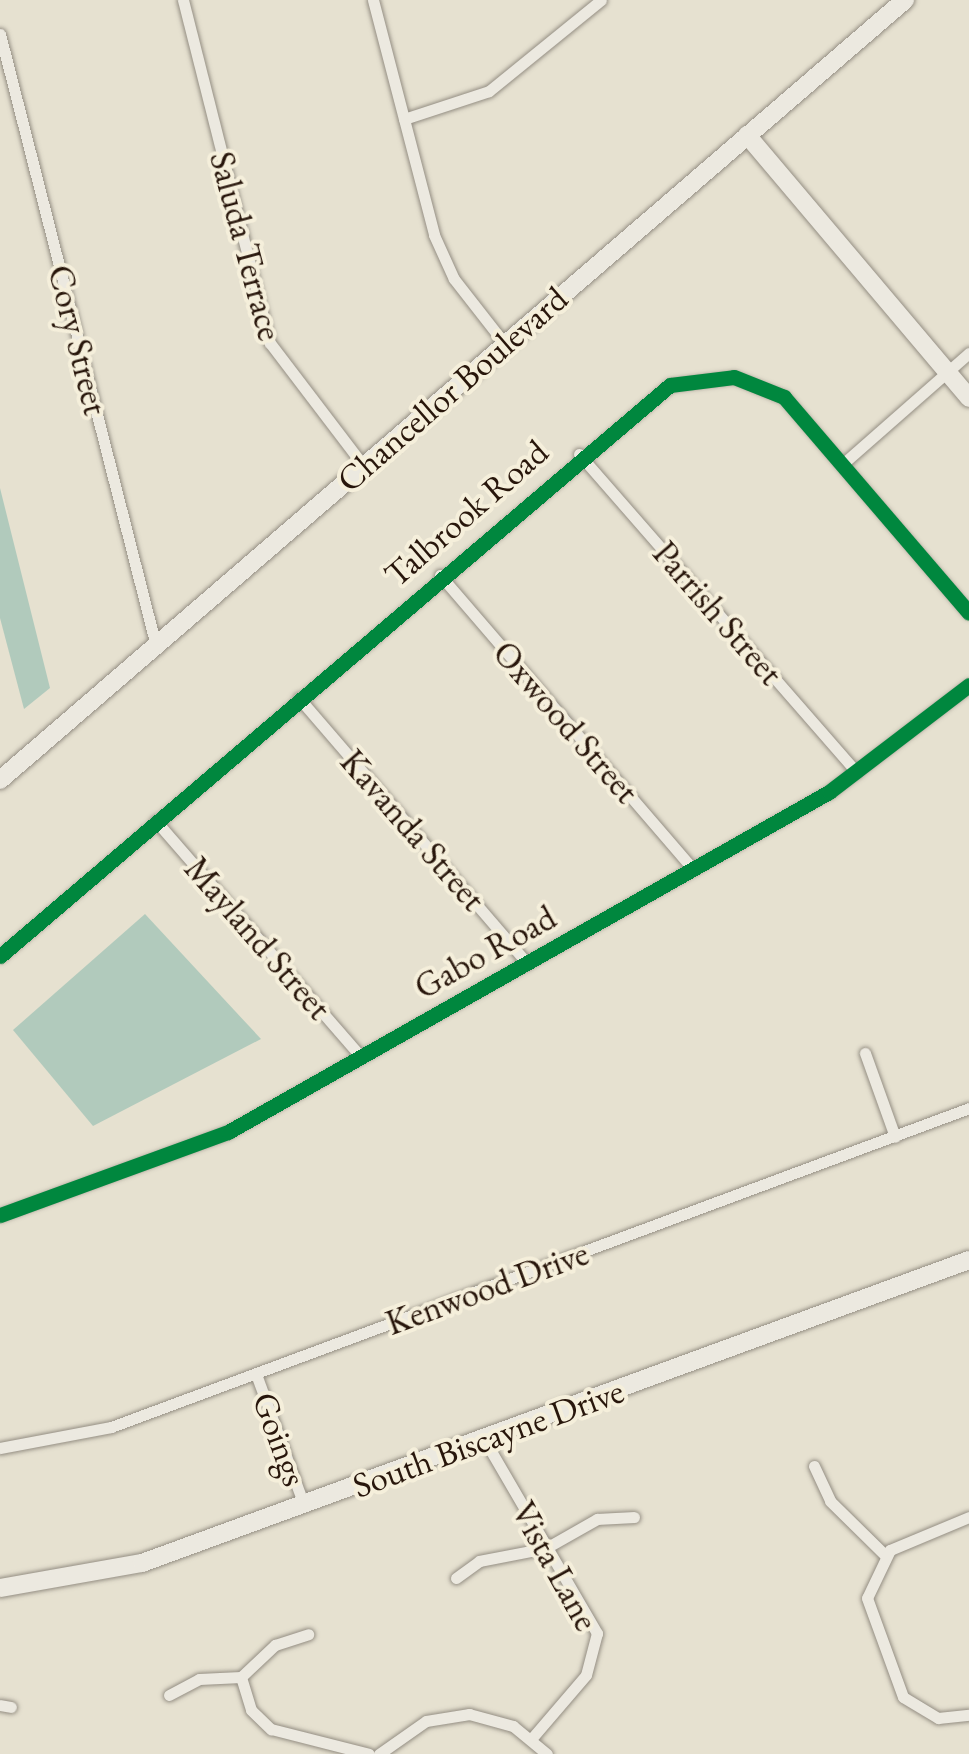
<!DOCTYPE html>
<html>
<head>
<meta charset="utf-8">
<style>
	body { margin:0 }
	#map { position:relative; width:969px; height:1754px; overflow:hidden; background:#e6e1d0; font-family:"EB Garamond",serif }
	div>[style] { position:absolute }
	.water>* { inset:0; background:#b1cabc }
	.roads { filter:drop-shadow(0 0 2px #948e83) drop-shadow(0 0 2px #948e83) }
	.street>* { height:11px; margin:-5.5px; padding:0 5.5px; transform-origin:5.5px; border-radius:5.5px; background:#ece9e0 }
	.secondary>* { height:18px; margin:-9px; padding:0 9px; transform-origin:9px; border-radius:9px; background:#ece9e0 }
	.cycleway>* { height:15px; margin:-7.5px; padding:0 7.5px; transform-origin:7.5px; border-radius:7.5px; background:#00873e }
	span { translate:-50% -50%; white-space:nowrap; text-align:center; line-height:1.15; -webkit-text-stroke:8px #f5efdb; paint-order:stroke }
	.street-label { font-size:35px; color:#28160b }
</style>
</head>
<body>
<div id="map">
	<div class="water">
		<i style="clip-path:polygon(0 488px,50px 688px,24px 709px,0 618px)"></i>
		<i style="clip-path:polygon(145px 914px,261px 1039px,93px 1126px,13px 1030px)"></i>
	</div>
	<div class="roads">
		<div class="street">
			<i style="left:183px;top:0;width:354px;rotate:75.8deg"></i>
			<i style="left:270px;top:343px;width:153px;rotate:52.7deg"></i>
			<i style="left:373px;top:0;width:243px;rotate:75.4deg"></i>
			<i style="left:434px;top:235px;width:48px;rotate:65.6deg"></i>
			<i style="left:454px;top:279px;width:81px;rotate:52deg"></i>
			<i style="left:0;top:34px;width:632px;rotate:75.7deg"></i>
			<i style="left:404px;top:119px;width:89px;rotate:-18.2deg"></i>
			<i style="left:489px;top:91px;width:144px;rotate:-39.1deg"></i>
			<i style="left:579px;top:454px;width:422px;rotate:48.9deg"></i>
			<i style="left:846px;top:461px;width:164px;rotate:-41.3deg"></i>
			<i style="left:440px;top:575px;width:388px;rotate:49.3deg"></i>
			<i style="left:299px;top:698px;width:350px;rotate:49.3deg"></i>
			<i style="left:156px;top:821px;width:311px;rotate:49deg"></i>
			<i style="left:0;top:956px;width:880px;rotate:-40.44deg"></i>
			<i style="left:670px;top:385px;width:64px;rotate:-7.1deg"></i>
			<i style="left:734px;top:377px;width:54px;rotate:21.8deg"></i>
			<i style="left:784px;top:397px;width:284px;rotate:49.4deg"></i>
			<i style="left:865px;top:1053px;width:89px;rotate:70.3deg"></i>
			<i style="left:0;top:1215px;width:243px;rotate:-20deg"></i>
			<i style="left:228px;top:1132px;width:691px;rotate:-29.5deg"></i>
			<i style="left:829px;top:792px;width:176px;rotate:-37.4deg"></i>
			<i style="left:256px;top:1374px;width:140px;rotate:69.9deg"></i>
			<i style="left:484px;top:1439px;width:225px;rotate:59.8deg"></i>
			<i style="left:597px;top:1633px;width:43px;rotate:104.7deg"></i>
			<i style="left:586px;top:1675px;width:83px;rotate:130.6deg"></i>
			<i style="left:0;top:1448px;width:113px;rotate:-10.7deg"></i>
			<i style="left:111px;top:1427px;width:915px;rotate:-20.39deg"></i>
			<i style="left:814px;top:1466px;width:38px;rotate:65deg"></i>
			<i style="left:830px;top:1501px;width:77px;rotate:44.5deg"></i>
			<i style="left:969px;top:1517px;width:86px;rotate:157.3deg"></i>
			<i style="left:890px;top:1550px;width:53px;rotate:115.6deg"></i>
			<i style="left:867px;top:1598px;width:105px;rotate:70deg"></i>
			<i style="left:903px;top:1697px;width:41px;rotate:31deg"></i>
			<i style="left:938px;top:1718px;width:31px;rotate:-6deg"></i>
			<i style="left:456px;top:1578px;width:29px;rotate:-36deg"></i>
			<i style="left:479px;top:1561px;width:68px;rotate:-11deg"></i>
			<i style="left:546px;top:1548px;width:59px;rotate:-29.6deg"></i>
			<i style="left:597px;top:1519px;width:37px;rotate:-3deg"></i>
			<i style="left:241px;top:1677px;width:34px;rotate:73deg"></i>
			<i style="left:251px;top:1710px;width:28px;rotate:44deg"></i>
			<i style="left:271px;top:1729px;width:101px;rotate:14.3deg"></i>
			<i style="left:241px;top:1677px;width:47px;rotate:-43.3deg"></i>
			<i style="left:275px;top:1645px;width:35px;rotate:-18deg"></i>
			<i style="left:169px;top:1695px;width:34px;rotate:-28deg"></i>
			<i style="left:199px;top:1679px;width:42px;rotate:-2.7deg"></i>
			<i style="left:0;top:1705px;width:11px;rotate:10deg"></i>
			<i style="left:379px;top:1754px;width:57px;rotate:-35.1deg"></i>
			<i style="left:426px;top:1721px;width:44px;rotate:-9.2deg"></i>
			<i style="left:469px;top:1714px;width:46px;rotate:15.3deg"></i>
			<i style="left:513px;top:1726px;width:44px;rotate:39.5deg"></i>
		</div>
		<div class="secondary">
			<i style="left:747px;top:135px;width:344px;rotate:49.8deg"></i>
			<i style="left:0;top:780px;width:1195px;rotate:-40.76deg"></i>
			<i style="left:0;top:1588px;width:144px;rotate:-10deg"></i>
			<i style="left:142px;top:1563px;width:881px;rotate:-20.12deg"></i>
		</div>
	</div>
	<div class="cycleway">
		<i style="left:0;top:956px;width:880px;rotate:-40.44deg"></i>
		<i style="left:670px;top:385px;width:64px;rotate:-7.1deg"></i>
		<i style="left:734px;top:377px;width:54px;rotate:21.8deg"></i>
		<i style="left:784px;top:397px;width:284px;rotate:49.4deg"></i>
		<i style="left:0;top:1215px;width:243px;rotate:-20deg"></i>
		<i style="left:228px;top:1132px;width:691px;rotate:-29.5deg"></i>
		<i style="left:829px;top:792px;width:176px;rotate:-37.4deg"></i>
	</div>
	<div class="street-label">
		<span style="left:246px;top:246px;rotate:75deg">Saluda Terrace</span>
		<span style="left:78px;top:340px;rotate:76deg">Cory Street</span>
		<span style="left:452px;top:389px;rotate:-41deg">Chancellor Boulevard</span>
		<span style="left:466px;top:513px;rotate:-41deg">Talbrook Road</span>
		<span style="left:718px;top:613px;rotate:49deg">Parrish Street</span>
		<span style="left:566px;top:722px;rotate:49deg">Oxwood Street</span>
		<span style="left:413px;top:830px;rotate:49deg">Kavanda Street</span>
		<span style="left:258px;top:938px;rotate:49deg">Mayland Street</span>
		<span style="left:485px;top:952px;rotate:-29deg">Gabo Road</span>
		<span style="left:487px;top:1288px;rotate:-20deg">Kenwood Drive</span>
		<span style="left:488px;top:1438px;rotate:-20deg">South Biscayne Drive</span>
		<span style="left:280px;top:1439px;rotate:70deg">Goings</span>
		<span style="left:555px;top:1566px;rotate:61deg">Vista Lane</span>
	</div>
</div>
</body>
</html>
